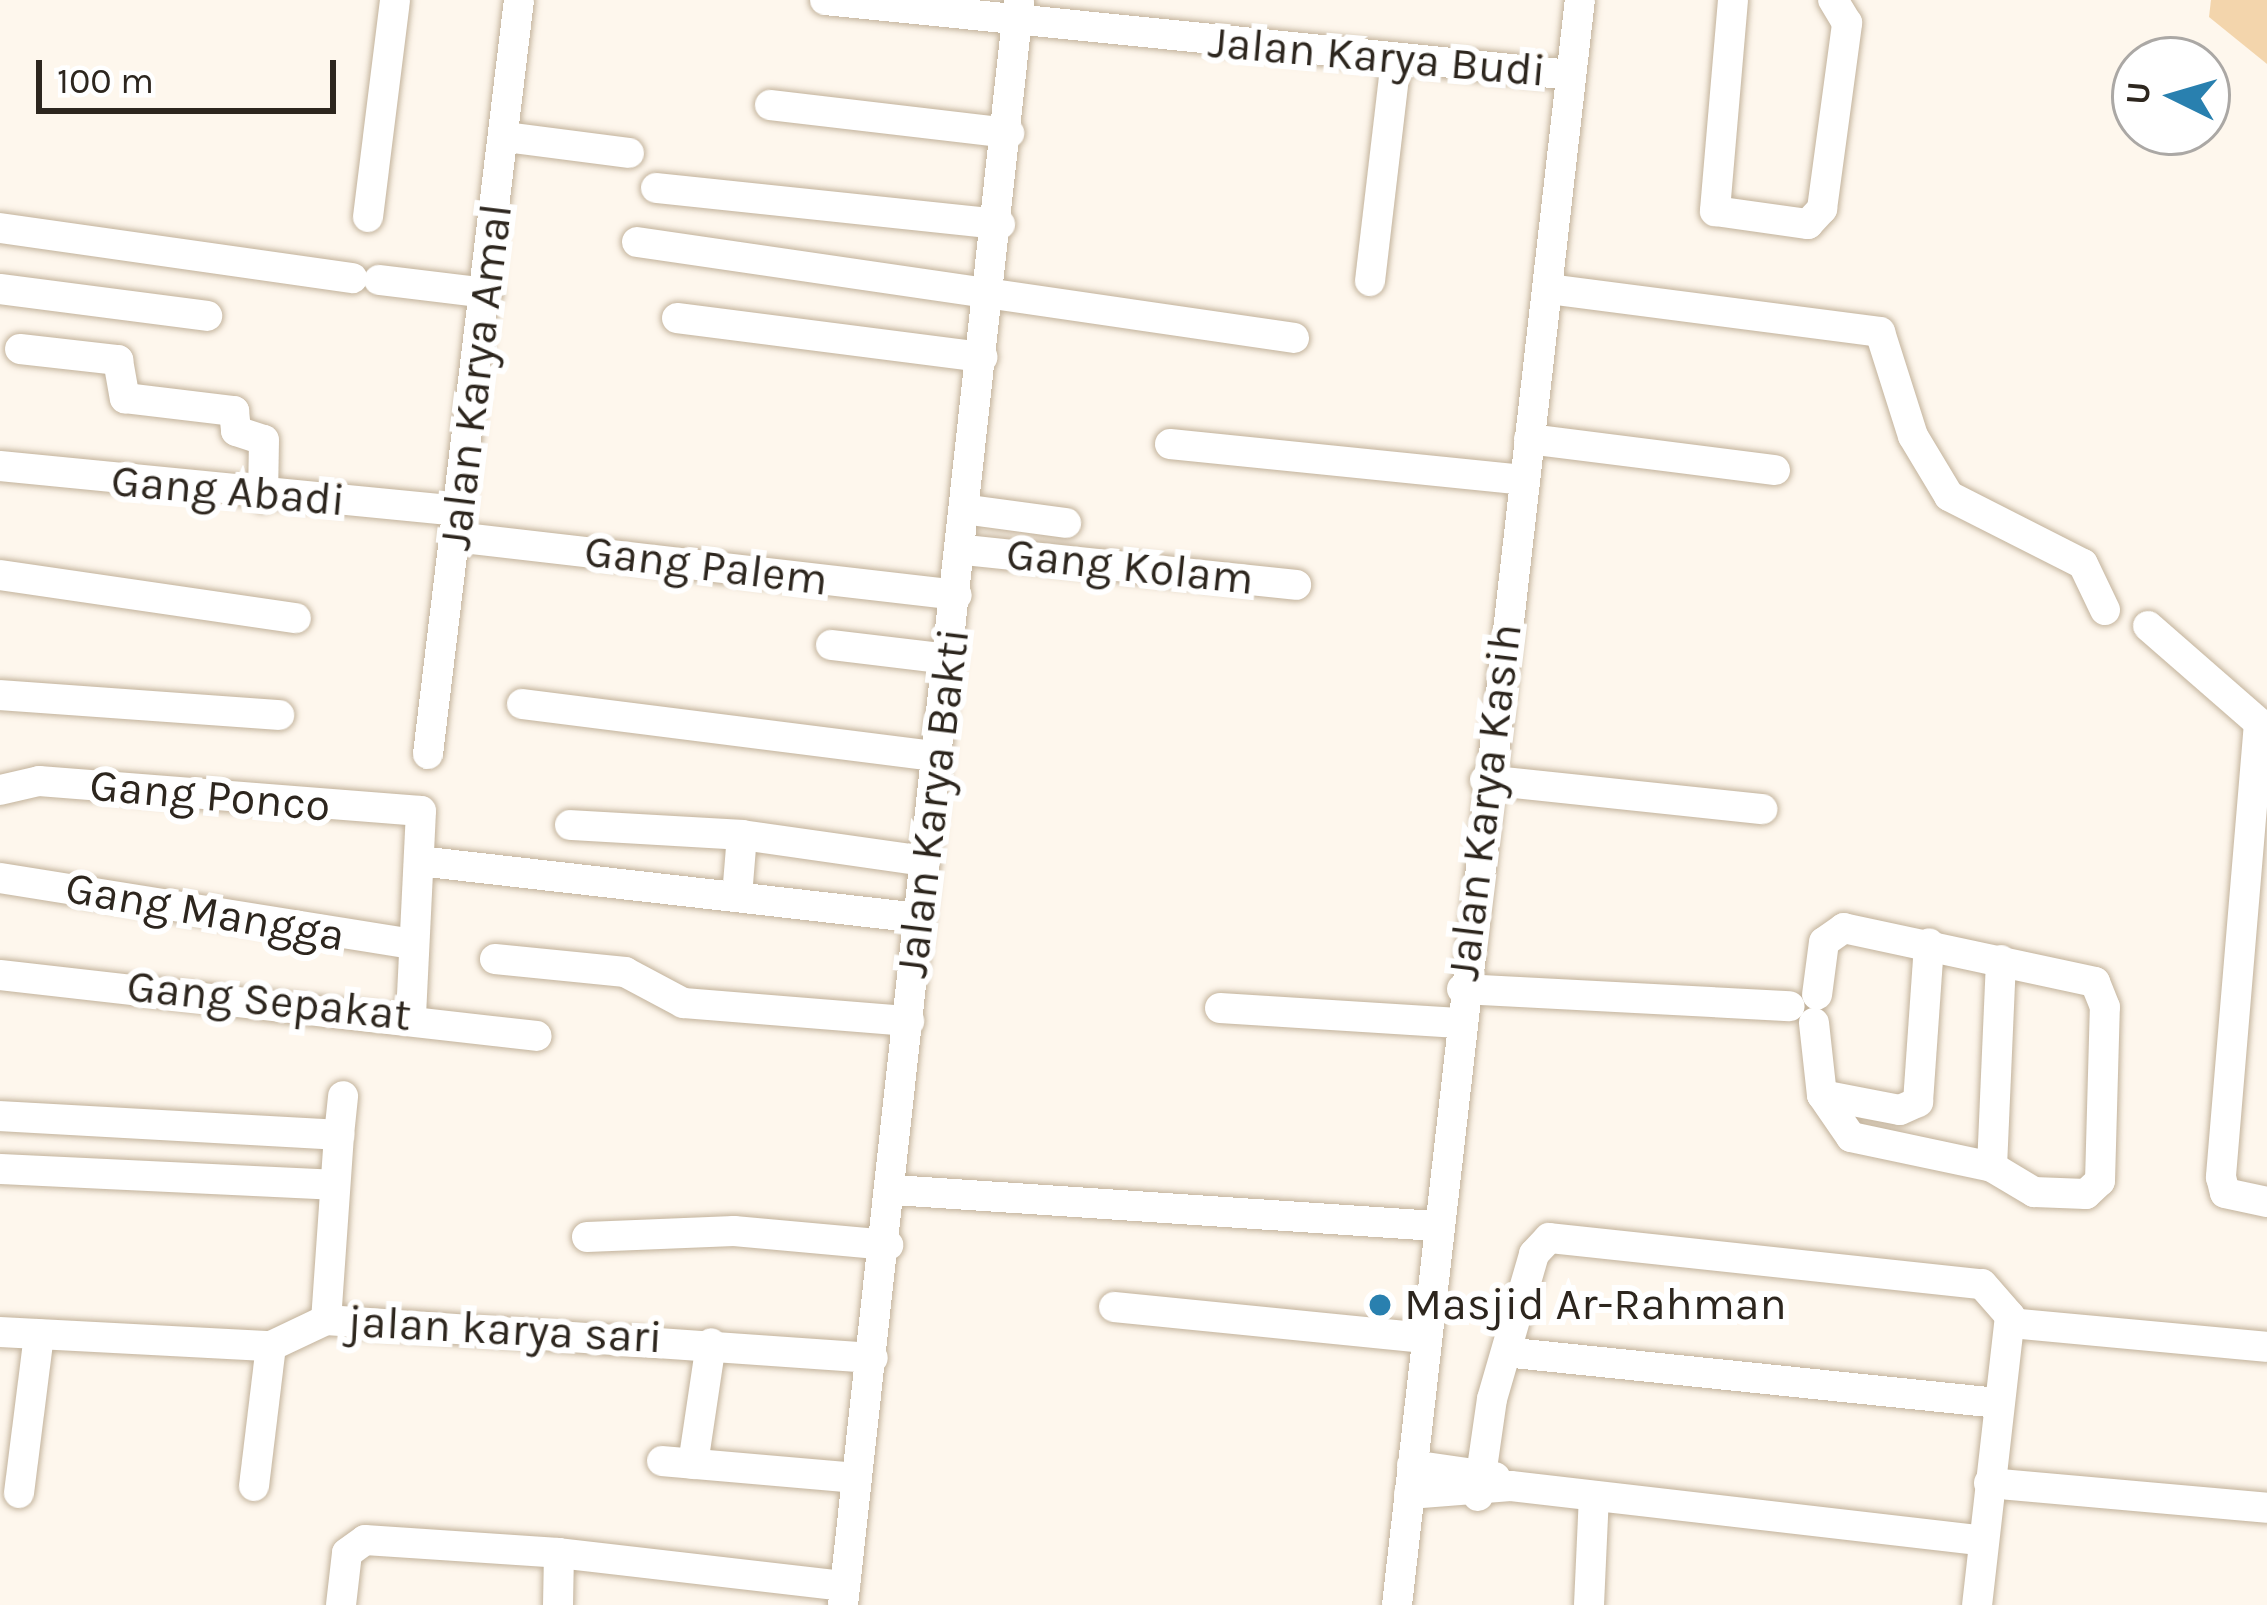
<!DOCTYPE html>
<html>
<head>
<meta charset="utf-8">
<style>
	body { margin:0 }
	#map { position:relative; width:2267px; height:1605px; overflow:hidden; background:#fef7ed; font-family:Karla,sans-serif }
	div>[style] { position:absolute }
	.green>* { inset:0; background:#f3d5ac }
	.roads { filter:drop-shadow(0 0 3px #c2b29b) drop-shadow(0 0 3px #c2b29b) }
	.minor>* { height:30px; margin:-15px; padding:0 15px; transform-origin:15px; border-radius:15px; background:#fff }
	.dots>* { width:33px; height:33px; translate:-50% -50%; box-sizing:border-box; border:6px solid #fff; border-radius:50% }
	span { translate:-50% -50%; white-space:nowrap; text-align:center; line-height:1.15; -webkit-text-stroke:12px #fff; paint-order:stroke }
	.street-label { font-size:45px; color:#2d261e }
	.poi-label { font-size:45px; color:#2d261e }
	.left { translate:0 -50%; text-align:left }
	.north { position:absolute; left:2111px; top:36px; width:120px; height:120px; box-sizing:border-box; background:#fff; border:3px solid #aba8a5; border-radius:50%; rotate:275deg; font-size:33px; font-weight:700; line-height:48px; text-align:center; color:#2d261e }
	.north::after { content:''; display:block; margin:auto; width:42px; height:54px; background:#2980af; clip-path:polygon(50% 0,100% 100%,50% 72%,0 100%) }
	.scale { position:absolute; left:36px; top:60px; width:300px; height:54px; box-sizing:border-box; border:6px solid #2d261e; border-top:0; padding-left:15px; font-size:36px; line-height:42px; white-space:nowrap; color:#2d261e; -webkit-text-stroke:9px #fff; paint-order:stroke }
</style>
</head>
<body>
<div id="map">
	<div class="green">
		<i style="clip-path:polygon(2211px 0,2267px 0,2267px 64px,2209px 17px)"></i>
	</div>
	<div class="roads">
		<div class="minor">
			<i style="left:825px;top:0;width:750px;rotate:5.74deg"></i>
			<i style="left:1733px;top:0;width:212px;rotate:94.9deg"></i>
			<i style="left:1715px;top:211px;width:94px;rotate:8deg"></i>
			<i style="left:1808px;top:224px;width:21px;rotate:-47deg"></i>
			<i style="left:1822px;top:209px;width:188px;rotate:-82.3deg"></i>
			<i style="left:1847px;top:23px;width:27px;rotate:-121deg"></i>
			<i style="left:770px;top:105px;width:241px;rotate:6.7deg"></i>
			<i style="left:506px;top:137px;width:124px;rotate:7.4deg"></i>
			<i style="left:656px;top:188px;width:346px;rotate:6deg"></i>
			<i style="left:368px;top:217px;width:219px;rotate:-82.9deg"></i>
			<i style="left:0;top:228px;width:356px;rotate:8.1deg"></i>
			<i style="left:637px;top:242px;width:664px;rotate:8.31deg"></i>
			<i style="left:379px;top:280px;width:109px;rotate:6.9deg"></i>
			<i style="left:1370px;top:281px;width:224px;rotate:-83.3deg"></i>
			<i style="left:0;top:289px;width:209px;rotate:7.4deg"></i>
			<i style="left:1549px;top:289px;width:334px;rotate:7.4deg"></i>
			<i style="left:1880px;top:332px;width:109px;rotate:72.4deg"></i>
			<i style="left:1913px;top:436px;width:70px;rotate:59deg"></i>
			<i style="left:1949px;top:496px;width:150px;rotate:26.9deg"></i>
			<i style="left:2083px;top:564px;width:51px;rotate:64.4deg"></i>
			<i style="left:677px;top:318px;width:308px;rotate:7.3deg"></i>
			<i style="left:20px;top:349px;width:99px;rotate:6.4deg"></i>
			<i style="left:118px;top:360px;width:39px;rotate:80deg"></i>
			<i style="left:125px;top:398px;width:110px;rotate:6.8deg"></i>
			<i style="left:234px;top:411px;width:20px;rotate:84deg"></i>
			<i style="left:236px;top:431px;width:29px;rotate:18deg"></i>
			<i style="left:264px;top:440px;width:57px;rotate:91deg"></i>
			<i style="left:1529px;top:439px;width:248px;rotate:7.2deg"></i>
			<i style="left:1170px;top:444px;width:355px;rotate:5.8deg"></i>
			<i style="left:0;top:466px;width:459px;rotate:5.6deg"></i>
			<i style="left:970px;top:510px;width:97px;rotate:7.7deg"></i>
			<i style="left:455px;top:537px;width:505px;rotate:6.59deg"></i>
			<i style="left:965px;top:550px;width:333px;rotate:6deg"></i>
			<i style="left:0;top:575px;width:299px;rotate:8.3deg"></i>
			<i style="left:2148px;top:626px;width:147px;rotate:41.1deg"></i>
			<i style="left:2259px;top:723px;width:456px;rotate:94.8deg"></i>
			<i style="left:2221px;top:1177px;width:16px;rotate:76deg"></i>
			<i style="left:2225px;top:1193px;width:43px;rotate:12.1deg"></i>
			<i style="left:831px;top:645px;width:118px;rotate:6.8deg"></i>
			<i style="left:0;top:695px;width:280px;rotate:4.1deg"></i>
			<i style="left:522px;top:704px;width:417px;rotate:7.2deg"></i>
			<i style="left:428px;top:754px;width:759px;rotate:-83.12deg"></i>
			<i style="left:1485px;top:780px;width:279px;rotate:6deg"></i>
			<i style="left:0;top:790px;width:40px;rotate:-13deg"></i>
			<i style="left:39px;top:781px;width:383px;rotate:4.5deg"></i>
			<i style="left:421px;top:811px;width:204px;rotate:92.8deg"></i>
			<i style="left:570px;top:825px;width:172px;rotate:3.3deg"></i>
			<i style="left:419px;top:861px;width:503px;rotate:6.5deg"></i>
			<i style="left:0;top:878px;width:416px;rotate:9.1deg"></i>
			<i style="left:737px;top:896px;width:61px;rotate:-85.3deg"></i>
			<i style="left:742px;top:835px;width:185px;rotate:8.1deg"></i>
			<i style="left:495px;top:959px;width:131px;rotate:5.7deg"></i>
			<i style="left:625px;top:972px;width:66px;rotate:28.1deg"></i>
			<i style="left:683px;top:1003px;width:227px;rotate:4.6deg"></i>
			<i style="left:0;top:975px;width:540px;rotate:6.48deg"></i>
			<i style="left:1462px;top:989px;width:328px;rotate:3deg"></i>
			<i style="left:1220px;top:1008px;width:239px;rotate:3.6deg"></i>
			<i style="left:1814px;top:1023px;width:72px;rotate:83.7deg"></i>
			<i style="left:1822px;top:1095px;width:51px;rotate:55.4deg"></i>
			<i style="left:1851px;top:1137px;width:144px;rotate:12deg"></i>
			<i style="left:1992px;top:1167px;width:49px;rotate:30.8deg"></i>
			<i style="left:2034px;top:1192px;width:52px;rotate:2.2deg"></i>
			<i style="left:2086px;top:1194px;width:19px;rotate:-43deg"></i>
			<i style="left:2100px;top:1181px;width:174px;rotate:-88.4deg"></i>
			<i style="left:2105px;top:1007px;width:27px;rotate:-112deg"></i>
			<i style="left:2095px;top:982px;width:257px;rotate:-167.9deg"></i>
			<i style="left:1844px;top:928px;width:24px;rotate:145deg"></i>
			<i style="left:1824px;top:942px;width:53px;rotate:97.5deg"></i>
			<i style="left:1822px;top:1095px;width:79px;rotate:10.9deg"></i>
			<i style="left:1900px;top:1110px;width:20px;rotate:-24deg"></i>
			<i style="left:1918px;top:1102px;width:159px;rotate:-86deg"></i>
			<i style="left:0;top:1116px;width:340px;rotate:3.2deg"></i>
			<i style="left:339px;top:1135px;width:185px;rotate:94deg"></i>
			<i style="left:339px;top:1135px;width:39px;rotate:-84deg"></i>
			<i style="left:1992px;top:1167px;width:207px;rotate:-87.5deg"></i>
			<i style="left:0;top:1169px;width:334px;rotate:2.7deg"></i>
			<i style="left:894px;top:1190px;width:543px;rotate:3.8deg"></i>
			<i style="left:587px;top:1237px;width:147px;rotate:-2.3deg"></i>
			<i style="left:734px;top:1231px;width:155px;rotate:5.2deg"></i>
			<i style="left:1114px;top:1307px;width:310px;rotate:5.7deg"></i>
			<i style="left:2010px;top:1323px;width:258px;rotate:5.3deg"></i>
			<i style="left:0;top:1332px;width:271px;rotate:3deg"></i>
			<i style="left:271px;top:1346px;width:61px;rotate:-25.3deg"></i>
			<i style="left:326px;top:1320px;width:548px;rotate:3.97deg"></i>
			<i style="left:1514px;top:1353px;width:488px;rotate:5.9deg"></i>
			<i style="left:662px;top:1461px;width:195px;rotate:5deg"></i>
			<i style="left:693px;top:1464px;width:122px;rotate:-81.5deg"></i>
			<i style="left:1412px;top:1465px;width:84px;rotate:8.2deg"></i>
			<i style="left:1989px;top:1483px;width:279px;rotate:5.1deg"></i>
			<i style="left:254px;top:1486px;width:141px;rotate:-83.1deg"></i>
			<i style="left:19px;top:1493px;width:160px;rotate:-82.8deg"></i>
			<i style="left:1409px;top:1494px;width:102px;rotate:-4.5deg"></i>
			<i style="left:1511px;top:1486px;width:475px;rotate:6.6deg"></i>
			<i style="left:1478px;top:1496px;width:98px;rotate:-81.8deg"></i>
			<i style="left:1492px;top:1399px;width:151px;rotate:-73.8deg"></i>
			<i style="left:1534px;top:1254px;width:22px;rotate:-47deg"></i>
			<i style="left:1549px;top:1238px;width:435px;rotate:6.1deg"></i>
			<i style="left:1982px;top:1284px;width:43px;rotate:48.8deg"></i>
			<i style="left:2010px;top:1316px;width:291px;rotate:96.5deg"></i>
			<i style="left:559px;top:1553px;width:288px;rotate:6.6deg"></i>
			<i style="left:341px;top:1605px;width:52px;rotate:-83.4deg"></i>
			<i style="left:347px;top:1553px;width:22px;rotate:-36deg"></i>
			<i style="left:365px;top:1540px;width:194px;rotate:3.8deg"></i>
			<i style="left:559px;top:1553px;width:52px;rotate:91.1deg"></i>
			<i style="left:843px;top:1605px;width:1615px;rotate:-83.74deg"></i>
			<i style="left:1397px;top:1605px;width:1615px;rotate:-83.5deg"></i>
			<i style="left:1589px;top:1605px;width:109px;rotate:-87.4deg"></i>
		</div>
	</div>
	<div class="dots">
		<i style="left:1380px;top:1305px;background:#2980af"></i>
	</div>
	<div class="street-label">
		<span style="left:1377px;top:57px;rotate:5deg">Jalan Karya Budi</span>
		<span style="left:476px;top:377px;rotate:-83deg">Jalan Karya Amal</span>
		<span style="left:228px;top:491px;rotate:5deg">Gang Abadi</span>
		<span style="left:706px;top:566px;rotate:7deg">Gang Palem</span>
		<span style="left:1130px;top:567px;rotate:6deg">Gang Kolam</span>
		<span style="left:210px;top:796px;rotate:5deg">Gang Ponco</span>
		<span style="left:1485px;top:802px;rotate:-83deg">Jalan Karya Kasih</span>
		<span style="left:933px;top:803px;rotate:-83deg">Jalan Karya Bakti</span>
		<span style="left:205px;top:912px;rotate:10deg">Gang Mangga</span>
		<span style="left:269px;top:1001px;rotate:6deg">Gang Sepakat</span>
		<span style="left:505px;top:1330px;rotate:3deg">jalan karya sari</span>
	</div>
	<div class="poi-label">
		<span class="left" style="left:1404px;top:1305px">Masjid Ar-Rahman</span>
	</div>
	<div class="north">U</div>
	<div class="scale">100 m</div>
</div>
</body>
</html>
